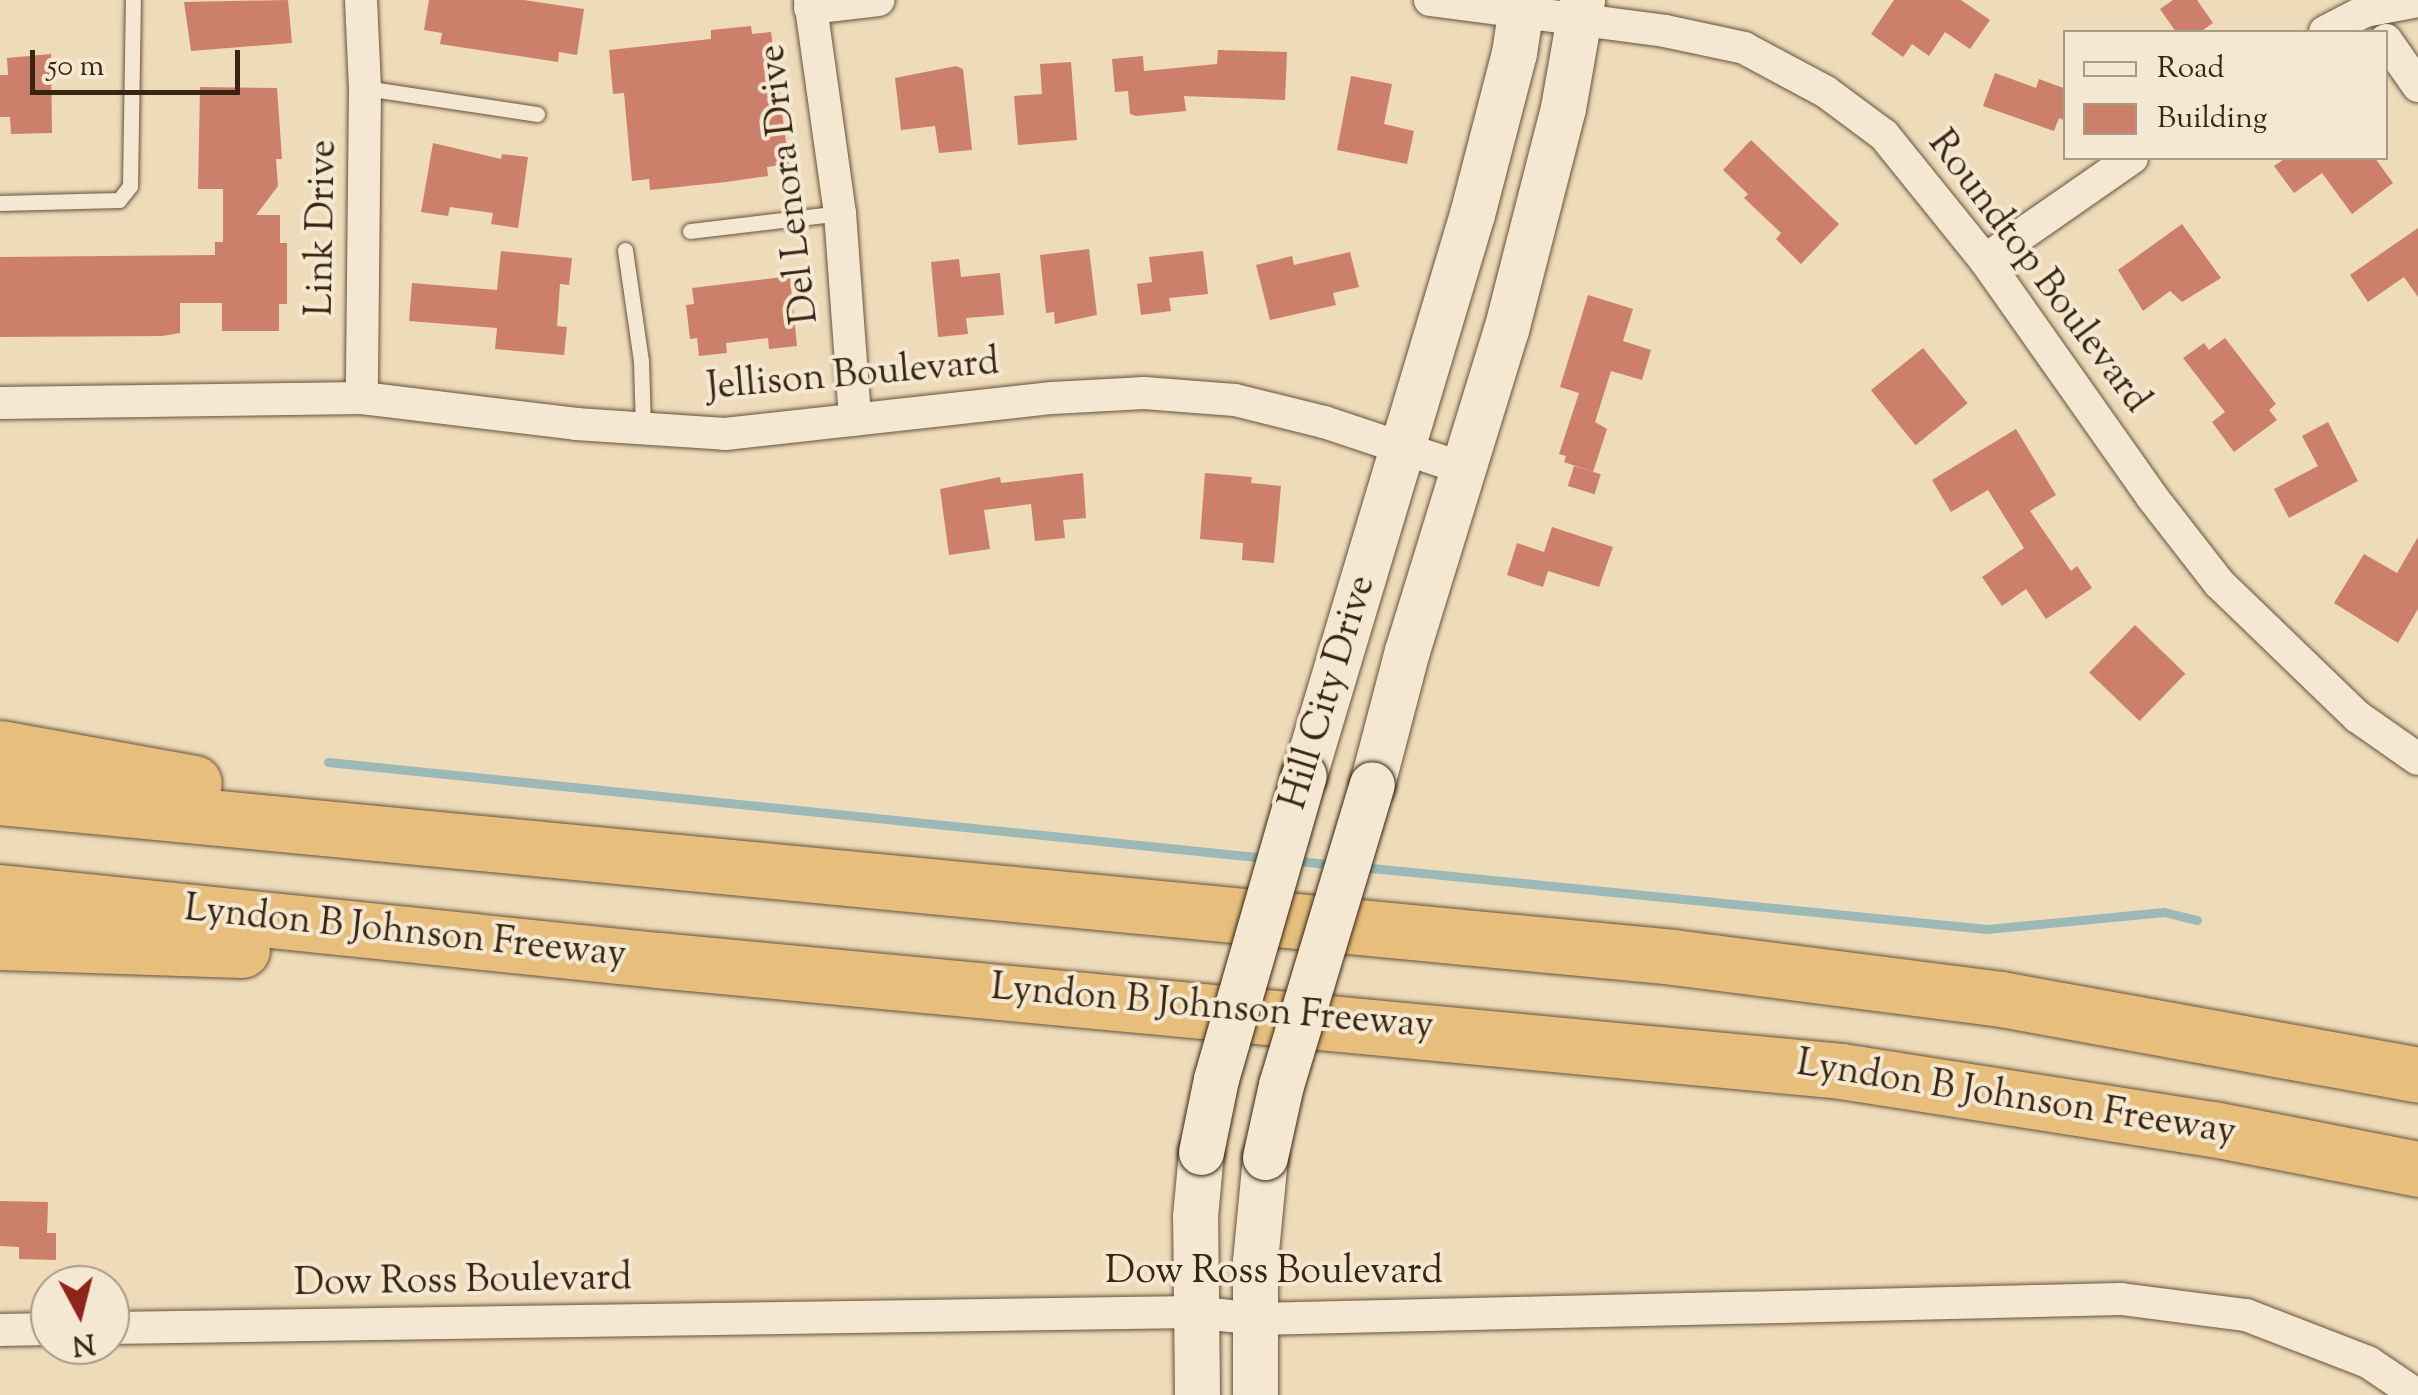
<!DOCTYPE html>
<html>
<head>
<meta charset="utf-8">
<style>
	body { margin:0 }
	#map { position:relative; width:2418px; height:1395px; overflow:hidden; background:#eedbb9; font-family:"Sorts Mill Goudy",serif }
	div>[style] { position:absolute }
	.stream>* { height:9px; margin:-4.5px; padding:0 4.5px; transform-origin:4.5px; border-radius:4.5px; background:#9cb9b8 }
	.building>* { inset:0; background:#cc7f6b; transform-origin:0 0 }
	.roads { filter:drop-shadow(0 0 2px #66533c) drop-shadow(0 0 2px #66533c) }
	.lane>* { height:15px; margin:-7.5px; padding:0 7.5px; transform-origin:7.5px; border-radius:7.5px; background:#f4e8d2 }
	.street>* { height:32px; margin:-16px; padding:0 16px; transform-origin:16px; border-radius:16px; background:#f4e8d2 }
	.secondary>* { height:45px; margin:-22.5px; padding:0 22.5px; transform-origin:22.5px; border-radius:22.5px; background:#f4e8d2 }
	.highway>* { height:55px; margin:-27.5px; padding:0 27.5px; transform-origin:27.5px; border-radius:27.5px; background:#e7be7c }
	.bridges { filter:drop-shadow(0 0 2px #382613) drop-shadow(0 0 2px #382613) }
	.secondary-bridge>* { height:45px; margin:-22.5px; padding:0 22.5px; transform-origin:22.5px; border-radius:22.5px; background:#f4e8d2 }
	span { translate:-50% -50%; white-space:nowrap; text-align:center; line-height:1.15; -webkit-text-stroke:8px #f4e8d2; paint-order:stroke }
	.street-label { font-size:38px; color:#382613 }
	.legend { position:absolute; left:2063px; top:30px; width:325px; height:130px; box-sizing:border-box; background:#f4e8d2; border:2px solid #a99a86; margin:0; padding:12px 18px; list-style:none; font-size:30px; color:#382613 }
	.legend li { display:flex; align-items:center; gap:20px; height:50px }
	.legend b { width:50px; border:2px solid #a99a86 }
	.north { position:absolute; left:30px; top:1265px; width:100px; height:100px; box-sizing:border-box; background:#f4e8d2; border:2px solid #a99a86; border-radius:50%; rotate:173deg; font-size:28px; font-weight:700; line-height:40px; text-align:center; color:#382613 }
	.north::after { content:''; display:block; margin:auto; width:35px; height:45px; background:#8f2418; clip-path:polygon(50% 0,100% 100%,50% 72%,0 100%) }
	.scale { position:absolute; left:30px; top:50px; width:210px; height:45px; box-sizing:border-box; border:5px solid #382613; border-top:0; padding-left:12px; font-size:30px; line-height:35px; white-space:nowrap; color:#382613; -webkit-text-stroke:8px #f4e8d2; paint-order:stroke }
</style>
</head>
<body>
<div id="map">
	<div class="stream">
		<i style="left:328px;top:762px;width:943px;rotate:5.84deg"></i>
		<i style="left:1291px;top:860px;width:44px;rotate:6.5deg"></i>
		<i style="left:1361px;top:867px;width:629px;rotate:5.66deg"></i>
		<i style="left:1987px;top:929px;width:178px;rotate:-5.5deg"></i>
		<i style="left:2164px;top:912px;width:34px;rotate:14deg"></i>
	</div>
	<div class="building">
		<i style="clip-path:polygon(288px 0,292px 43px,191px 51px,184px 2px)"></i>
		<i style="clip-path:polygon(429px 0,524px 0,584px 9px,577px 55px,559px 52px,558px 62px,440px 44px,442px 33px,424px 30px)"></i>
		<i style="clip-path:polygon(1894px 0,1961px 0,1990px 20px,1970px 49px,1945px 32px,1929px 56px,1912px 44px,1903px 57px,1871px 34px)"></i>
		<i style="clip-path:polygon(2173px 0,2197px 0,2213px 23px,2200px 32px,2176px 32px,2160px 9px)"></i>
		<i style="clip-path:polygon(751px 26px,752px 34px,771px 32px,789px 164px,767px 167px,768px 176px,726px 182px,650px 190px,649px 179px,632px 181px,624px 93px,613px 94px,609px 50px,711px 39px,711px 30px)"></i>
		<i style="clip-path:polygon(1218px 50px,1287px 52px,1285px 100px,1184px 96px,1186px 111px,1136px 116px,1130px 114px,1128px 91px,1115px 92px,1112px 59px,1143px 56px,1144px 71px,1217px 64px)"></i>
		<i style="clip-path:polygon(51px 54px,52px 133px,11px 134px,10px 117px,0 117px,0 75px,8px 75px,7px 58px)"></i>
		<i style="clip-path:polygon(1071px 62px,1077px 140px,1018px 145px,1014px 96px,1042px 94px,1040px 64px)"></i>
		<i style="clip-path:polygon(956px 66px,963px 69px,972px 150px,939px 153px,935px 126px,901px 130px,895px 78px)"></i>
		<i style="clip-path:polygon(1995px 73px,2036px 88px,2039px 79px,2066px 89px,2066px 121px,2059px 118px,2054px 131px,1983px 106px)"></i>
		<i style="clip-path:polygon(1351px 76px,1392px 84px,1384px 124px,1414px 131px,1407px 164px,1337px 150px)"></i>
		<i style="clip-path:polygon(200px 87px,277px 88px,282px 159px,276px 159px,278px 186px,256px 215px,280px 215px,280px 243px,287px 243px,287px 304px,279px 304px,279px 331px,222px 331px,222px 303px,180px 303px,180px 333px,162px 336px,0 337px,0 257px,215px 255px,215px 242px,223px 242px,223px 189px,198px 189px)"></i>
		<i style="clip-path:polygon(1751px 140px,1839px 224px,1801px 264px,1776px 239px,1781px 233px,1744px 198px,1748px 194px,1723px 170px)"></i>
		<i style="clip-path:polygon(433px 143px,501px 159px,502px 154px,528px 157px,518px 228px,491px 224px,493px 213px,450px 207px,448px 216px,421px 212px)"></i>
		<i style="clip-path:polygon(2286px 158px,2375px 158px,2393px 183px,2352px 214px,2322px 173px,2294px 193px,2274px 166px)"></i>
		<i style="clip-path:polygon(2182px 224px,2221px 278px,2182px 302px,2170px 291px,2143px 311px,2118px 270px)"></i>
		<i style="clip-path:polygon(2418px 228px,2418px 297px,2404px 277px,2368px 302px,2350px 275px)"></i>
		<i style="clip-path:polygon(1089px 249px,1097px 315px,1055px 324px,1054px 312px,1046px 313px,1040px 255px)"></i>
		<i style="clip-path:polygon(501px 251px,572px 258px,569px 285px,560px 284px,557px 326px,567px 327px,564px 355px,495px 349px,497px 328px,409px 321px,412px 283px,497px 290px)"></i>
		<i style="clip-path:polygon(1203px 251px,1208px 294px,1169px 298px,1171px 311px,1141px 315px,1137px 284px,1152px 282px,1149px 257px)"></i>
		<i style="clip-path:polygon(1350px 252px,1359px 287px,1333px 293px,1336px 305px,1270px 320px,1256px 265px,1292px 256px,1294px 265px)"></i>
		<i style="clip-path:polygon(959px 259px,961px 277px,1000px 273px,1004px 315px,966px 318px,968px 334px,938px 337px,931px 262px)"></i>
		<i style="clip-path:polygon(790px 276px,797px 346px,769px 349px,768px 338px,726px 343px,727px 353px,699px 356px,697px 338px,690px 339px,686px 305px,694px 304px,692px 288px)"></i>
		<i style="clip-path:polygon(1588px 295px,1633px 309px,1623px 341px,1651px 350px,1642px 380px,1611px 371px,1595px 422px,1607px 429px,1593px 472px,1564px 462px,1566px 456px,1559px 454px,1579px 393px,1560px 387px)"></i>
		<i style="clip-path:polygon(2225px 338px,2276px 404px,2269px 410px,2277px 420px,2234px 452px,2212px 422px,2225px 412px,2183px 358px,2204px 343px,2209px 350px)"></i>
		<i style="left:1923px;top:348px;width:71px;height:67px;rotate:51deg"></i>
		<i style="clip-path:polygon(2328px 422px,2358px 481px,2289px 518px,2274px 489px,2318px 466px,2302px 436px)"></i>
		<i style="clip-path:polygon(2016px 429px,2056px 495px,2030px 511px,2071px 571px,2077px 566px,2092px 588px,2046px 619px,2026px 589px,2002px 606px,1982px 577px,2024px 548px,1988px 490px,1951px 512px,1932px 480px)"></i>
		<i style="left:1574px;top:466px;width:28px;height:21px;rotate:17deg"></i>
		<i style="clip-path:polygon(1083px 473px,1086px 518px,1063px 520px,1065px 538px,1035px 541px,1031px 504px,984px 510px,990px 549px,949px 555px,940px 489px,1000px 477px,1001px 483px)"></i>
		<i style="clip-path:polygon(1205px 473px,1252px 477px,1251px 483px,1281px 486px,1274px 563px,1242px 560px,1243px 543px,1200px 539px)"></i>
		<i style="clip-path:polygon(1552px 527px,1613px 547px,1599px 587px,1548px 571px,1543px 587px,1507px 575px,1517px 543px,1544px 552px)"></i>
		<i style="clip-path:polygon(2418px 537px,2418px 609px,2398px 643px,2334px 603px,2364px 554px,2397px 573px)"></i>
		<i style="left:2135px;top:625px;width:70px;height:66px;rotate:44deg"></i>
		<i style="clip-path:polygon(0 1201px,48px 1202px,47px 1233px,56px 1233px,56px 1260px,19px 1259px,19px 1247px,0 1246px)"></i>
	</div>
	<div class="roads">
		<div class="lane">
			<i style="left:365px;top:88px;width:174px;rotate:8.6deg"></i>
			<i style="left:0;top:203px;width:119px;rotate:-1.4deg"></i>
			<i style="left:119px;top:200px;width:18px;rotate:-52deg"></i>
			<i style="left:130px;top:186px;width:186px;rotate:-89.1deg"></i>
			<i style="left:690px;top:231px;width:151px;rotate:-6.8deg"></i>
			<i style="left:625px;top:250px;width:112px;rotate:81.8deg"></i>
			<i style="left:641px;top:361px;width:68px;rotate:88.3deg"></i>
		</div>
		<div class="street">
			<i style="left:361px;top:0;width:88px;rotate:87.4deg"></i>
			<i style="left:365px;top:88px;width:310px;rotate:90.6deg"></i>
			<i style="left:810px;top:0;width:215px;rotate:82deg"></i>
			<i style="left:840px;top:213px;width:207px;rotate:85.8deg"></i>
			<i style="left:1430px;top:0;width:237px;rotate:7.5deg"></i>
			<i style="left:1665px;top:31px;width:81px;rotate:12.1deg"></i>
			<i style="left:1744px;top:48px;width:93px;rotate:28.2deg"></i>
			<i style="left:1826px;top:92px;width:72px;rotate:36.6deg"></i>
			<i style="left:1884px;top:135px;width:161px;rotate:51.1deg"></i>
			<i style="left:1985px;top:260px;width:290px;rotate:54.8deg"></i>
			<i style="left:2152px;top:497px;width:109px;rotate:52.1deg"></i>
			<i style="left:2219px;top:583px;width:193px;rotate:44deg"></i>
			<i style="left:2358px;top:717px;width:73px;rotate:35deg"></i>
			<i style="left:810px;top:8px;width:69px;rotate:-6.6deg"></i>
			<i style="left:2325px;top:32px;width:45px;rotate:-27.7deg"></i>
			<i style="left:2365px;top:11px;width:54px;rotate:-10.7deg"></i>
			<i style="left:2386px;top:40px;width:56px;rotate:55.2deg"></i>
			<i style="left:1985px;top:260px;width:179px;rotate:-34.8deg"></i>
			<i style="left:0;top:403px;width:362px;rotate:-0.8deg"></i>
			<i style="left:362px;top:398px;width:216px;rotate:6.9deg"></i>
			<i style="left:576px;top:424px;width:149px;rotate:3.8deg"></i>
			<i style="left:725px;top:434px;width:329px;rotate:-6.3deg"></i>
			<i style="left:1052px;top:398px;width:92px;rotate:-3.1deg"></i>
			<i style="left:1144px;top:393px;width:91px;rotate:4.4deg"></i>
			<i style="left:1235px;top:400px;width:92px;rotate:13.9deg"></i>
			<i style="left:1324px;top:422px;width:149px;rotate:18.4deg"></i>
			<i style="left:110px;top:1328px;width:1084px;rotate:-0.85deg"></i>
			<i style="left:1194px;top:1312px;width:62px;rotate:6.4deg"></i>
			<i style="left:1256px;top:1319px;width:865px;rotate:-1.32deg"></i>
			<i style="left:2121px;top:1299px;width:126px;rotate:7.3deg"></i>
			<i style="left:2246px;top:1315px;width:131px;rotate:21.1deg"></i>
			<i style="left:2368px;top:1362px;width:59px;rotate:34deg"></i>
			<i style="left:0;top:1330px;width:50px;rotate:-1.1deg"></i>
		</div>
		<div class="secondary">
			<i style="left:1304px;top:775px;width:586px;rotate:-73.33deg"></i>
			<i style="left:1472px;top:214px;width:166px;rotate:-75.4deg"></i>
			<i style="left:1514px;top:53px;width:54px;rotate:-81.4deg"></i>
			<i style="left:1372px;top:784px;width:138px;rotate:-75.3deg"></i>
			<i style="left:1407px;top:651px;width:336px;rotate:-72.9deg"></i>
			<i style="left:1506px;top:330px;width:229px;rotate:-75.6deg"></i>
			<i style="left:1563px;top:108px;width:110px;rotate:-80deg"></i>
			<i style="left:1197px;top:1395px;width:179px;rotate:-90.6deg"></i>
			<i style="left:1195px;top:1216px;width:64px;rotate:-84.6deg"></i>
			<i style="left:1255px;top:1395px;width:134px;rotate:-90deg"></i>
			<i style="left:1255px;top:1261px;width:104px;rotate:-84.5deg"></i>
		</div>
		<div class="highway">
			<i style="left:0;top:748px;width:197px;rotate:10.2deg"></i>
			<i style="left:0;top:797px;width:1681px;rotate:5.46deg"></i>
			<i style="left:1673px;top:957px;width:331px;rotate:7.3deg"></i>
			<i style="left:2001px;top:999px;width:424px;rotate:10.3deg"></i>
			<i style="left:0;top:892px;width:662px;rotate:5.9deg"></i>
			<i style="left:658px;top:960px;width:1188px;rotate:5.36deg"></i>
			<i style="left:1841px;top:1071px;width:376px;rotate:8.9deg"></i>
			<i style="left:2213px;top:1129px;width:209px;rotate:11deg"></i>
			<i style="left:0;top:942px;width:242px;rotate:1.9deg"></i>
		</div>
	</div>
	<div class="bridges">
		<div class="secondary-bridge">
			<i style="left:1201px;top:1152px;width:75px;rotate:-78.4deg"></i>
			<i style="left:1216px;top:1079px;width:316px;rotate:-73.9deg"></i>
			<i style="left:1265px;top:1157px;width:74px;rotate:-77.5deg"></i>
			<i style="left:1281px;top:1085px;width:314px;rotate:-73.2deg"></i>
		</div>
	</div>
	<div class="street-label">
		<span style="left:791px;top:184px;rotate:-97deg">Del Lenora Drive</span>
		<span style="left:324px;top:228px;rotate:-89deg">Link Drive</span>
		<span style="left:2037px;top:273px;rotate:53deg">Roundtop Boulevard</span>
		<span style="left:853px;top:377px;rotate:-5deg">Jellison Boulevard</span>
		<span style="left:1330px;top:693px;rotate:-73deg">Hill City Drive</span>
		<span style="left:405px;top:934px;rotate:6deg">Lyndon B Johnson Freeway</span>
		<span style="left:1212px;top:1009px;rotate:5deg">Lyndon B Johnson Freeway</span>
		<span style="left:2016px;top:1100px;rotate:9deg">Lyndon B Johnson Freeway</span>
		<span style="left:1274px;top:1274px">Dow Ross Boulevard</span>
		<span style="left:463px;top:1283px;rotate:-1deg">Dow Ross Boulevard</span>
	</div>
	<ul class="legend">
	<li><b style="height:12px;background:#f4e8d2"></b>Road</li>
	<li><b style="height:28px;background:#cc7f6b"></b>Building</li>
	</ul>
	<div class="north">N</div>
	<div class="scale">50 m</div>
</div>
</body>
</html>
